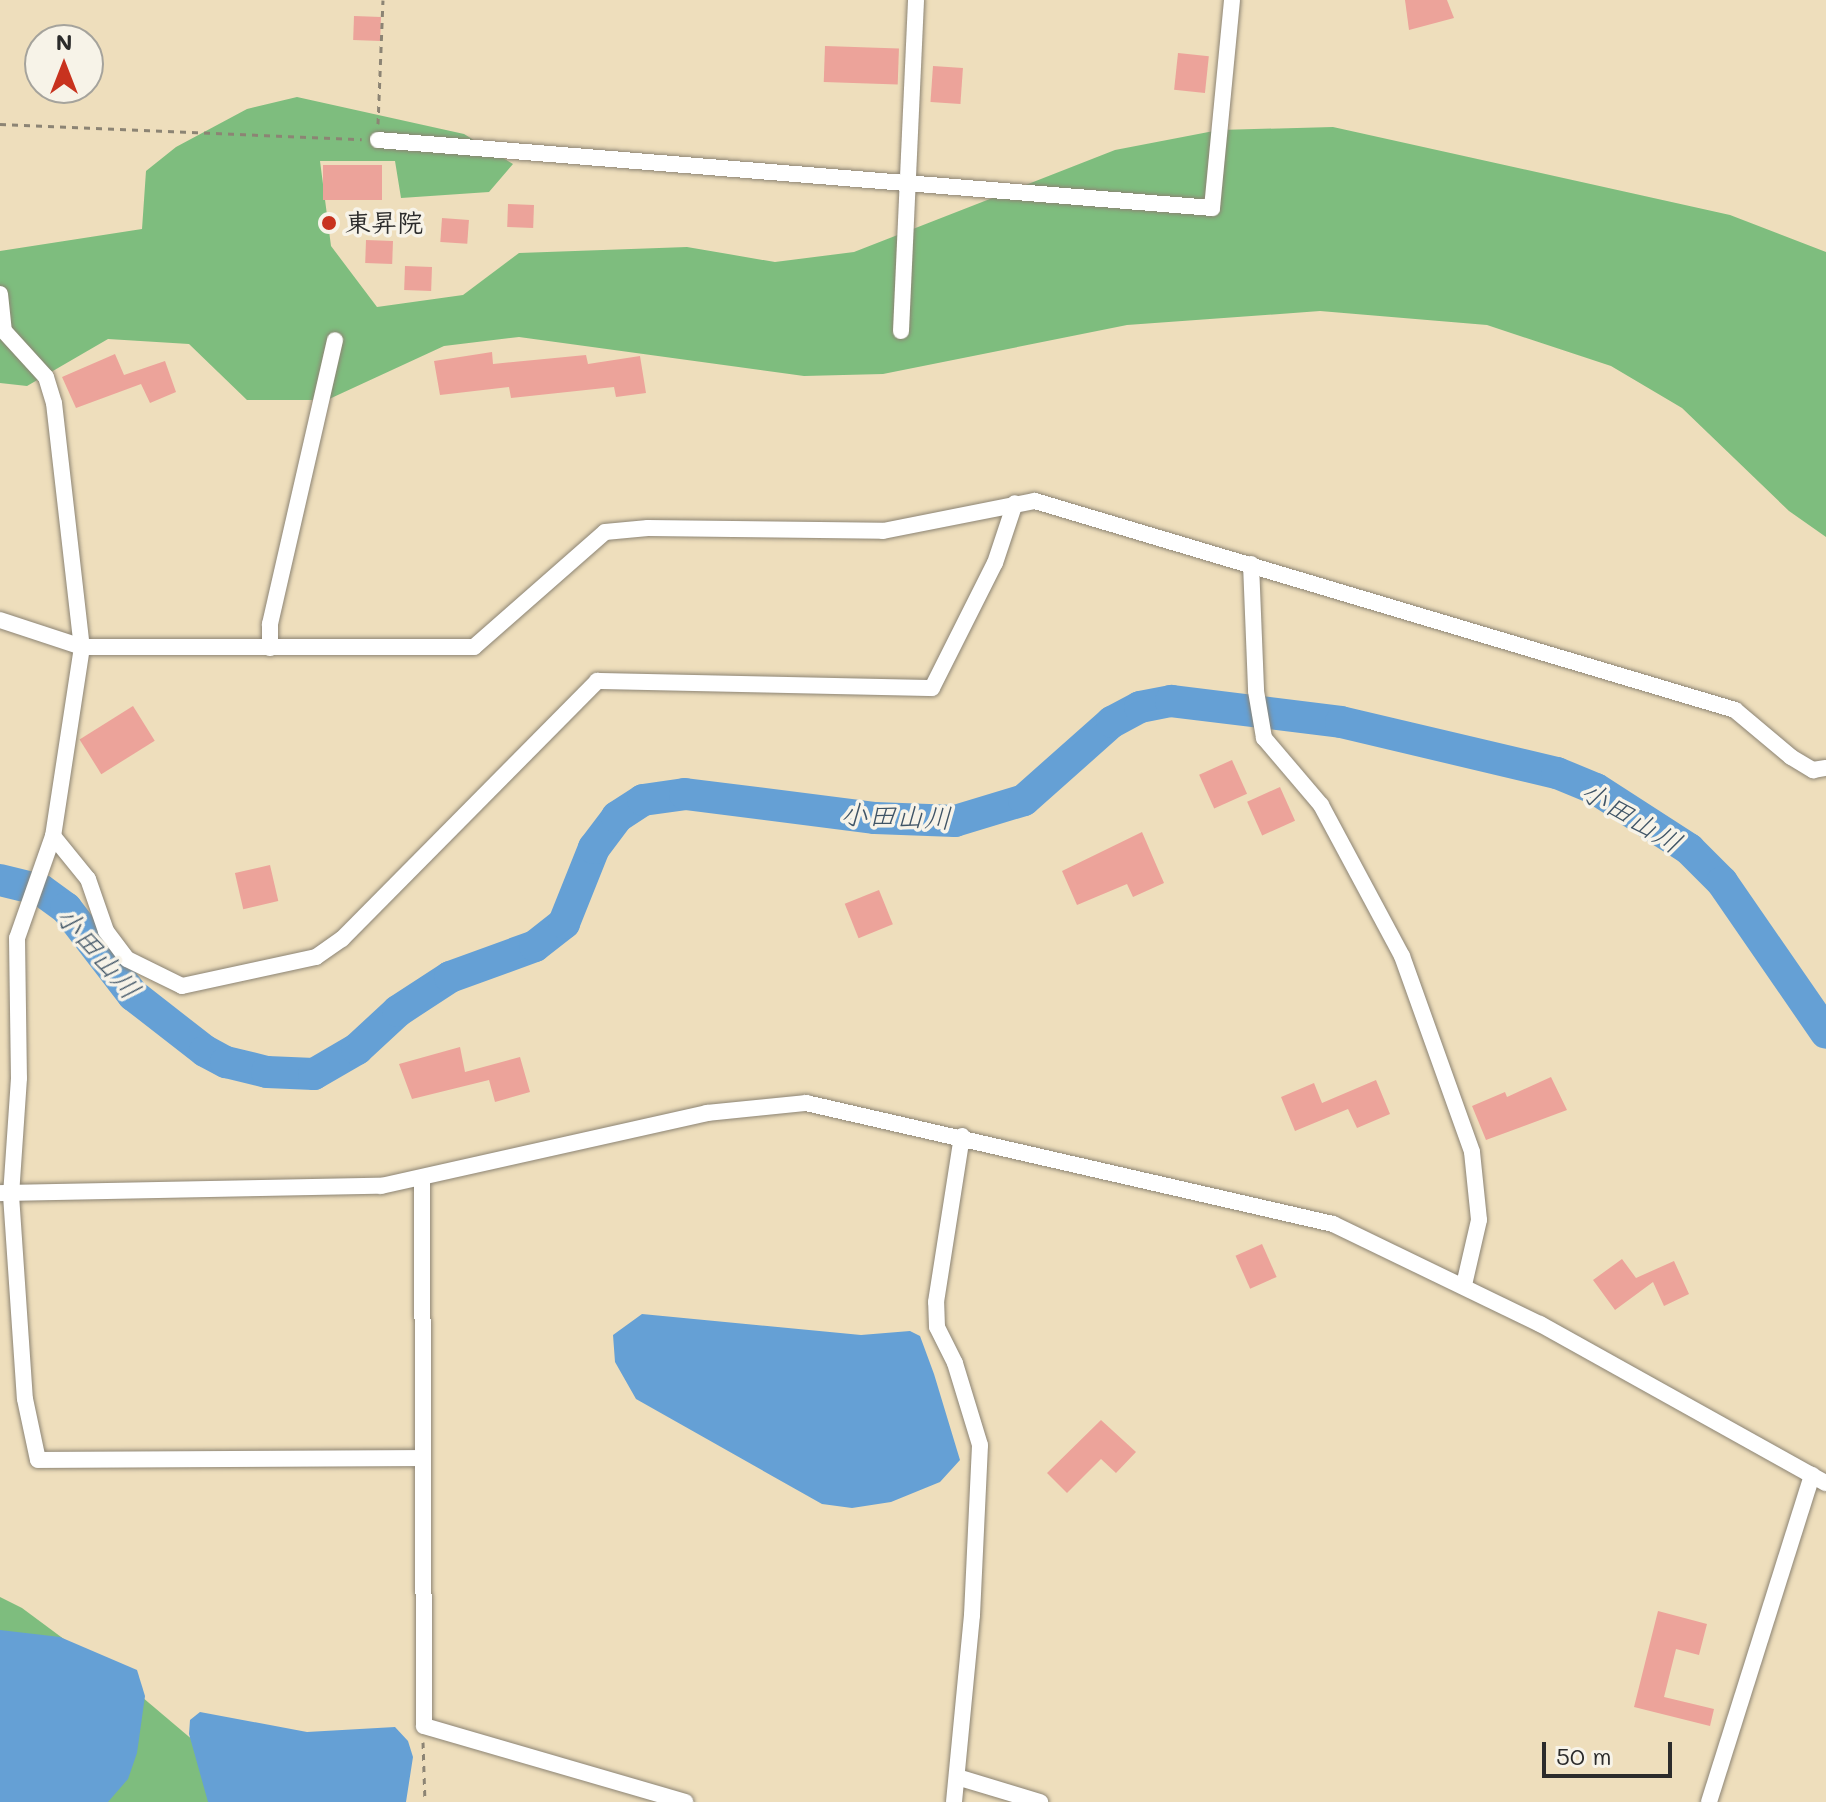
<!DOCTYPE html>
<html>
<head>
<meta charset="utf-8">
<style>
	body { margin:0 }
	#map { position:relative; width:1826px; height:1802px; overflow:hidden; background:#eedebc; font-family:Mali,"Klee One",sans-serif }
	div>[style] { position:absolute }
	.forest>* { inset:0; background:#7ebd7e }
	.water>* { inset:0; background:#65a0d5 }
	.river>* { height:32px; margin:-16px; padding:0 16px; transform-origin:16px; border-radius:16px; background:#65a0d5 }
	.building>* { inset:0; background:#eca39a; transform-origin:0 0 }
	.path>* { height:3px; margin-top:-1.5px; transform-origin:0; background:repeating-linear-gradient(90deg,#8c8474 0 6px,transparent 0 12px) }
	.roads { filter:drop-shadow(0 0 2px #8c8474) drop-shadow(0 0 2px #8c8474) }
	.minor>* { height:16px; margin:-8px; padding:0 8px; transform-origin:8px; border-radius:8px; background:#fff }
	.dots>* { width:22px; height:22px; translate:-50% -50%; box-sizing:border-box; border:4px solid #f7f3e8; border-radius:50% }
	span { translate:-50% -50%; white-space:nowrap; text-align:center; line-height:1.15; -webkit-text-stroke:7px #f7f3e8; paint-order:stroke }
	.poi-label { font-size:26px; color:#2b2b2b; font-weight:700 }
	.left { translate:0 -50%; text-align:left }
	.water-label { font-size:28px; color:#3f5466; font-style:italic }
	.north { position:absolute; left:24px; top:24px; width:80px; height:80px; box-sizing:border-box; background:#f7f3e8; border:2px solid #a5a39c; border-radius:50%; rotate:0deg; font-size:22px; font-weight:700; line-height:32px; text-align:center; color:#2b2b2b }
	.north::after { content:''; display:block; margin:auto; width:28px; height:36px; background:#c8321e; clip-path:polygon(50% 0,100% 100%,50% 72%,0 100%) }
	.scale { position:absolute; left:1542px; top:1742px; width:130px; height:36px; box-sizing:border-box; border:4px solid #2b2b2b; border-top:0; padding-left:10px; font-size:24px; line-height:28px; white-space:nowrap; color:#2b2b2b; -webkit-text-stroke:6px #f7f3e8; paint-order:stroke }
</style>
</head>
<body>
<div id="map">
	<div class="forest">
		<i style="clip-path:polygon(297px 97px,464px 134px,513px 164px,489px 192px,401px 198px,395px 161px,320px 161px,331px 246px,377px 307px,463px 295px,519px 253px,687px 247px,775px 262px,854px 252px,1115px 150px,1219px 130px,1333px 127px,1730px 215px,1826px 252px,1826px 537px,1789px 511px,1682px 408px,1611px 366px,1487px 325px,1320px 311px,1127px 325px,883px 374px,804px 376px,519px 337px,444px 346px,327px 400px,247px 400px,189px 344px,108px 339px,27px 386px,0 383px,0 251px,142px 229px,146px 171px,176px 147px,247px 109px)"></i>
		<i style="clip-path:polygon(0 1597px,22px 1608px,142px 1697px,266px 1802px,0 1802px)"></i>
	</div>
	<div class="water">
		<i style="clip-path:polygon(642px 1314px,861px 1335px,910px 1331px,920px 1336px,934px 1374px,960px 1460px,940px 1482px,891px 1502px,852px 1508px,822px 1504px,636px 1399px,615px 1362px,613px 1335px)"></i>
		<i style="clip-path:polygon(0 1630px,60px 1637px,137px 1670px,145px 1696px,137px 1753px,128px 1779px,108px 1802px,0 1802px)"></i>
		<i style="clip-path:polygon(200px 1712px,307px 1732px,395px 1727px,408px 1741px,413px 1757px,406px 1802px,208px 1802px,189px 1734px,190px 1720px)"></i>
	</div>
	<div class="river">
		<i style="left:0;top:880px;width:42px;rotate:13.7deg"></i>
		<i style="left:41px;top:890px;width:31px;rotate:36deg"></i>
		<i style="left:66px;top:908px;width:110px;rotate:52.4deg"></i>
		<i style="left:133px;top:995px;width:91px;rotate:37.9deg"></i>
		<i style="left:205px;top:1051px;width:24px;rotate:28deg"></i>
		<i style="left:226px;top:1062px;width:42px;rotate:13.7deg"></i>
		<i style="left:267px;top:1072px;width:47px;rotate:2.4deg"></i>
		<i style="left:314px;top:1074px;width:50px;rotate:-30.2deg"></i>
		<i style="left:357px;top:1049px;width:56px;rotate:-42.8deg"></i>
		<i style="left:398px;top:1011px;width:62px;rotate:-33.2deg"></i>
		<i style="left:450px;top:977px;width:90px;rotate:-20deg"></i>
		<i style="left:535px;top:946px;width:37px;rotate:-38deg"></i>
		<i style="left:564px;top:923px;width:81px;rotate:-68.2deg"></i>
		<i style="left:594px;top:848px;width:39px;rotate:-53deg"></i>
		<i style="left:617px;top:817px;width:31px;rotate:-33deg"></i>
		<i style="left:643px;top:800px;width:42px;rotate:-8.1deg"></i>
		<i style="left:685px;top:794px;width:192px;rotate:7.2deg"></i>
		<i style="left:875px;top:818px;width:80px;rotate:2.1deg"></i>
		<i style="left:955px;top:821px;width:72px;rotate:-16.9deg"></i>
		<i style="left:1024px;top:800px;width:118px;rotate:-41.6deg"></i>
		<i style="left:1112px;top:722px;width:32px;rotate:-28deg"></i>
		<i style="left:1140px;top:707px;width:32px;rotate:-11deg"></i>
		<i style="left:1171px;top:701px;width:171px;rotate:7deg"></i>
		<i style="left:1341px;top:722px;width:222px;rotate:13.3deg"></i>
		<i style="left:1557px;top:773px;width:42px;rotate:22.3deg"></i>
		<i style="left:1596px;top:789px;width:111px;rotate:32.8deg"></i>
		<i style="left:1689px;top:849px;width:47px;rotate:45deg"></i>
		<i style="left:1722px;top:882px;width:183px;rotate:55.4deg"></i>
	</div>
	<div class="building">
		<i style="clip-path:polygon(1405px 0,1447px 0,1454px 18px,1409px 30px)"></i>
		<i style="left:354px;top:16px;width:27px;height:24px;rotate:2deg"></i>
		<i style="left:825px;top:46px;width:74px;height:36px;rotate:2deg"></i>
		<i style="left:1178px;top:53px;width:31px;height:37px;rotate:6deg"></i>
		<i style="left:933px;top:66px;width:30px;height:36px;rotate:4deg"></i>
		<i style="left:323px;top:165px;width:59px;height:35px"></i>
		<i style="left:508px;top:204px;width:26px;height:23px;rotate:2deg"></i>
		<i style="left:442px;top:218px;width:27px;height:24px;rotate:4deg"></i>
		<i style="left:366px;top:240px;width:27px;height:23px;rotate:2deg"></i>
		<i style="left:405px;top:266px;width:27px;height:24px;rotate:2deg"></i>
		<i style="clip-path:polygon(492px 352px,493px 364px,586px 355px,588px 364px,640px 356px,646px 393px,616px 397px,614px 387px,511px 398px,509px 387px,440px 395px,434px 361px)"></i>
		<i style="clip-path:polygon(115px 354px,124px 375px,165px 361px,176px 392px,150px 403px,141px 384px,76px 408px,62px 377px)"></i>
		<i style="left:133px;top:706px;width:41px;height:63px;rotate:58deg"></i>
		<i style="left:1232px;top:760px;width:37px;height:36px;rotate:66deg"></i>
		<i style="left:1280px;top:787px;width:37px;height:36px;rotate:66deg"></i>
		<i style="clip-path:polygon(1142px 832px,1164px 883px,1133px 897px,1127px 884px,1077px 905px,1062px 871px)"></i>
		<i style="left:270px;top:865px;width:37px;height:36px;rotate:77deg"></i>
		<i style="left:879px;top:890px;width:37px;height:37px;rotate:68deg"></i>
		<i style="clip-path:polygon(460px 1047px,465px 1072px,520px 1057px,530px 1092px,495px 1102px,489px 1080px,412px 1099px,399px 1064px)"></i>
		<i style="clip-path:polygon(1551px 1077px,1567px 1110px,1486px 1140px,1472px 1106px,1505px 1092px,1507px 1097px)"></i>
		<i style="clip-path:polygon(1376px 1080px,1390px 1114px,1357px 1128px,1348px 1109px,1295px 1131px,1281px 1097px,1314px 1083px,1322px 1103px)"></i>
		<i style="left:1262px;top:1244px;width:36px;height:29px;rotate:66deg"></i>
		<i style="clip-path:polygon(1622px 1259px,1636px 1278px,1674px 1261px,1689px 1294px,1664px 1306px,1653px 1282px,1615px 1310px,1593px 1280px)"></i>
		<i style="clip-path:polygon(1101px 1420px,1136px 1452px,1116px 1473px,1101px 1459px,1067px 1493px,1047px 1473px)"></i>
		<i style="clip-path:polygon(1658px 1611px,1707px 1624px,1699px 1655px,1676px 1649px,1664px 1697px,1714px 1709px,1710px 1726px,1634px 1707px)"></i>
	</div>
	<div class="path">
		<i style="left:0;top:124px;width:362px;rotate:2.4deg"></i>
		<i style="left:378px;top:124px;width:124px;rotate:-87.7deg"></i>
		<i style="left:423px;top:1742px;width:60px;rotate:88.1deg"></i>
	</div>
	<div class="roads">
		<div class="minor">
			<i style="left:378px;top:140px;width:837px;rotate:4.66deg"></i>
			<i style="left:1212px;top:208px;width:209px;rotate:-84.5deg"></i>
			<i style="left:0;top:294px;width:37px;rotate:84deg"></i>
			<i style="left:4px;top:331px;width:62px;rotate:47.6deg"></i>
			<i style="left:46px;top:377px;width:27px;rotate:73deg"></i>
			<i style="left:54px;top:403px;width:246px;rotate:83.5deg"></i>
			<i style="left:82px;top:647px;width:191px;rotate:98.7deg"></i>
			<i style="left:53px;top:836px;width:108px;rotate:109.4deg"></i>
			<i style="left:17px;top:938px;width:140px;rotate:89.2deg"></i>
			<i style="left:19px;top:1078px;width:117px;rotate:93.9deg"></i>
			<i style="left:11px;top:1195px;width:204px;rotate:86.1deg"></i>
			<i style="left:25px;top:1399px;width:62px;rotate:78deg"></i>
			<i style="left:38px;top:1460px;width:384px;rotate:-0.3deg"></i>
			<i style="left:901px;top:331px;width:331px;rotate:-87.4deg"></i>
			<i style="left:1251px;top:564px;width:127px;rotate:87.7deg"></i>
			<i style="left:1256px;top:691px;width:48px;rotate:80.3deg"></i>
			<i style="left:1264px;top:738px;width:88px;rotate:49.6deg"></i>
			<i style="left:1321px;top:805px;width:171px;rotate:61.8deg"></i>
			<i style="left:1402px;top:956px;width:208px;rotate:70.3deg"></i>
			<i style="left:1472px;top:1152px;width:68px;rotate:84.1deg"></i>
			<i style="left:1479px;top:1220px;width:67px;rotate:103deg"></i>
			<i style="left:0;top:620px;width:86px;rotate:18.2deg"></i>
			<i style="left:82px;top:647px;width:392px"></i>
			<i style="left:474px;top:647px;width:174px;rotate:-41.3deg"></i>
			<i style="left:605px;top:532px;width:43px;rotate:-5.3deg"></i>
			<i style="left:648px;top:528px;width:235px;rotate:0.7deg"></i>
			<i style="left:883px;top:531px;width:155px;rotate:-11.2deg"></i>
			<i style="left:1035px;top:501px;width:731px;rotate:16.62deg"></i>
			<i style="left:1735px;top:710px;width:73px;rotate:40deg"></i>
			<i style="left:1791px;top:757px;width:26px;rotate:31deg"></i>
			<i style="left:1813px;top:770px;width:13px;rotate:-9deg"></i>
			<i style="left:270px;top:648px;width:24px;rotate:-90deg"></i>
			<i style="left:270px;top:624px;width:291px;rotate:-77.1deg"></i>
			<i style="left:53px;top:836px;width:55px;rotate:50.9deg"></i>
			<i style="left:88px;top:879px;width:55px;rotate:70.9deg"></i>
			<i style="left:106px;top:931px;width:35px;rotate:53deg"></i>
			<i style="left:127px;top:959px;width:61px;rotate:26.1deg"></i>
			<i style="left:182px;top:986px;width:137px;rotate:-12.2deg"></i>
			<i style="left:316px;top:957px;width:32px;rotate:-35deg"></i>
			<i style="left:342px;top:939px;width:363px;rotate:-45.3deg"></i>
			<i style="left:597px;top:681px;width:335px;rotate:1.2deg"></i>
			<i style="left:932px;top:688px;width:140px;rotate:-63.3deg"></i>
			<i style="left:995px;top:563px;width:63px;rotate:-71.6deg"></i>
			<i style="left:422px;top:1180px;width:546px;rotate:89.79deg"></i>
			<i style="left:424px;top:1726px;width:272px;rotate:16.2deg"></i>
			<i style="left:0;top:1193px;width:381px;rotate:-1.1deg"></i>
			<i style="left:381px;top:1186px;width:334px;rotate:-12.6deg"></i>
			<i style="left:707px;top:1113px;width:100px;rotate:-5.8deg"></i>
			<i style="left:806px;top:1103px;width:541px;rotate:12.93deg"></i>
			<i style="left:1333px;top:1224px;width:230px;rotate:25.8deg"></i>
			<i style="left:1540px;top:1324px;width:327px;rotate:29.1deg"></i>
			<i style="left:957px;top:1777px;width:87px;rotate:16.8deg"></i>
			<i style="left:954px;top:1802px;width:188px;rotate:-84.5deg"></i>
			<i style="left:972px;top:1615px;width:170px;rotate:-87.3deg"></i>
			<i style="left:980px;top:1445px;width:86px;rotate:-107deg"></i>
			<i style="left:955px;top:1363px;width:40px;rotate:-116.6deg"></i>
			<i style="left:937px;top:1327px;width:25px;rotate:-92deg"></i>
			<i style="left:936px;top:1302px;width:168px;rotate:-81.1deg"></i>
			<i style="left:1709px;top:1802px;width:343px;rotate:-72.5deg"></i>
		</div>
	</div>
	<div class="dots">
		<i style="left:329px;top:223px;background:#c8321e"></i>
	</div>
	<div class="poi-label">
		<span class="left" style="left:345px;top:223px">東昇院</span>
	</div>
	<div class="water-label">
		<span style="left:896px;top:815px;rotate:2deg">小田山川</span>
		<span style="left:1632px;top:816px;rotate:31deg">小田山川</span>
		<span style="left:99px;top:952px;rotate:49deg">小田山川</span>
	</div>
	<div class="north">N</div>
	<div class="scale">50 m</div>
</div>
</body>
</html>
